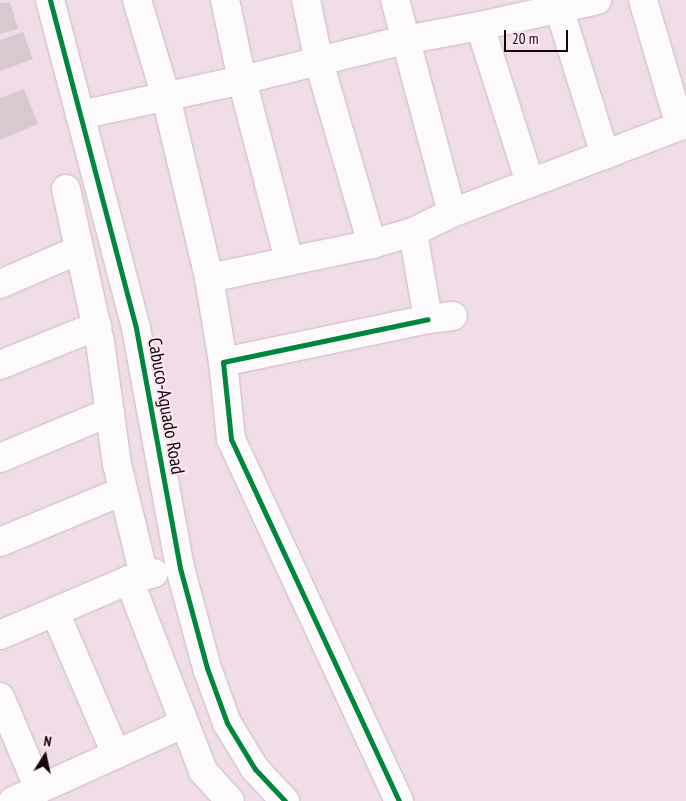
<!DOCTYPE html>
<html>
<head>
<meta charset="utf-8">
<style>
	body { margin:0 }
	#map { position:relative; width:686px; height:801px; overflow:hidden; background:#f1dde7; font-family:"PT Sans Narrow",sans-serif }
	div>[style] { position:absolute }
	.building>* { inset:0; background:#d8c8d0 }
	.roads { filter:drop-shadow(0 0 1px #cabbc2) drop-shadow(0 0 1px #cabbc2) }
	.minor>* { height:28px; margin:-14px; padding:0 14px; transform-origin:14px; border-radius:14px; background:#fdfafb }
	.cycleway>* { height:5px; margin:-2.5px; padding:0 2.5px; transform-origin:2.5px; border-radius:2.5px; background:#00873e }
	span { translate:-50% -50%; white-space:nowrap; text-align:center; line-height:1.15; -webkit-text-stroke:4px #fde7f1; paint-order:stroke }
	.street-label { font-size:19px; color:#13080e }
	.north { position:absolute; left:20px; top:731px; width:50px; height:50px; -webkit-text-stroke:4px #fde7f1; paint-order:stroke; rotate:10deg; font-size:14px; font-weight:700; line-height:20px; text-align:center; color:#13080e }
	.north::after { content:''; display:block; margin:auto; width:18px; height:22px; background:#13080e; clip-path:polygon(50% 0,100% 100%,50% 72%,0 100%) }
	.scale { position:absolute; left:504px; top:30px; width:64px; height:22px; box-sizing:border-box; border:2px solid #13080e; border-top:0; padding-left:6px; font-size:15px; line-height:18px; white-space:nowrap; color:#13080e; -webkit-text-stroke:4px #fde7f1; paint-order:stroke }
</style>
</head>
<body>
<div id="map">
	<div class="building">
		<i style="clip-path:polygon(10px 2px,18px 29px,0 34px,0 3px)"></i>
		<i style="clip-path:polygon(23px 32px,33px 59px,0 71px,0 40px)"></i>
		<i style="clip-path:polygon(24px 89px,38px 124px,0 140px,0 98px)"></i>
	</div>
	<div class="roads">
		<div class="minor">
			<i style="left:50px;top:0;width:339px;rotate:75.3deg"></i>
			<i style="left:136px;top:328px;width:244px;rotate:79.6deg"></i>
			<i style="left:180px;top:568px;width:104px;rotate:74.9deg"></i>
			<i style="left:207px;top:668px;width:59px;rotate:70deg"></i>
			<i style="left:227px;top:723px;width:54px;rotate:58.7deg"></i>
			<i style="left:255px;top:769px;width:44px;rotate:46.8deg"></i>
			<i style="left:137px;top:0;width:101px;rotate:73.4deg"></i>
			<i style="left:166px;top:97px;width:186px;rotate:76.6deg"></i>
			<i style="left:209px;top:278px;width:85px;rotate:80.5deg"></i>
			<i style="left:225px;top:0;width:82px;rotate:78deg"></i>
			<i style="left:242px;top:80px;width:187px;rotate:75.4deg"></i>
			<i style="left:306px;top:0;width:63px;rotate:78.2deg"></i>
			<i style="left:319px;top:62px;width:190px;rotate:73.8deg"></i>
			<i style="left:395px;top:0;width:220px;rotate:75deg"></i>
			<i style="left:559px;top:8px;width:154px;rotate:72.6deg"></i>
			<i style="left:480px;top:26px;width:165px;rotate:72.3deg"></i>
			<i style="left:80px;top:115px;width:166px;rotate:-12.2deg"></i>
			<i style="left:242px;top:80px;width:168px;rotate:-13.8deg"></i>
			<i style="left:405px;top:40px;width:76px;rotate:-10.6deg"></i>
			<i style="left:480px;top:26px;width:120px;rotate:-12.5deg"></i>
			<i style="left:66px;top:189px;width:157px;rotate:77.5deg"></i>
			<i style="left:100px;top:342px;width:123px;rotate:82.1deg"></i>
			<i style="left:117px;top:464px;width:115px;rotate:76.4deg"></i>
			<i style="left:209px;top:278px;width:167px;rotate:-11.8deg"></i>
			<i style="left:372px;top:244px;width:43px;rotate:-16.3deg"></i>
			<i style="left:0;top:284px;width:86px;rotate:-23.3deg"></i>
			<i style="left:453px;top:316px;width:25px;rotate:173deg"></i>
			<i style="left:428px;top:319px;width:88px;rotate:-99.8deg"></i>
			<i style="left:413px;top:232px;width:43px;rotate:-26deg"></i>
			<i style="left:452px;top:213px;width:244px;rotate:-20.9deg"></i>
			<i style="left:680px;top:126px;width:131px;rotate:-106.4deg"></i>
			<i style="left:0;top:365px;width:105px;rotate:-21.9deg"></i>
			<i style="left:0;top:458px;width:119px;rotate:-22.7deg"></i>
			<i style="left:0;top:542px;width:133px;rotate:-22.5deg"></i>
			<i style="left:154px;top:573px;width:26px;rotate:164deg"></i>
			<i style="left:129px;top:580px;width:205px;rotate:68.8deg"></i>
			<i style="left:203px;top:771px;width:40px;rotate:48deg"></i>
			<i style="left:55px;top:612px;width:155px;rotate:66.8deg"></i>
			<i style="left:0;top:635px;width:140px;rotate:-23.1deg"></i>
			<i style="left:0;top:697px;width:100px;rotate:67deg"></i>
			<i style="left:13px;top:801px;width:187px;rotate:-24.4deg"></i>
			<i style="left:399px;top:801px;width:399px;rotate:-114.9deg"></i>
			<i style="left:231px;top:439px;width:77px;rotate:-95.9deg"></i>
			<i style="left:223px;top:362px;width:209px;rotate:-11.8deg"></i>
		</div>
	</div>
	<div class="cycleway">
		<i style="left:50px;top:0;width:339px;rotate:75.3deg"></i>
		<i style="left:136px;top:328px;width:244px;rotate:79.6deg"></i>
		<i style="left:180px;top:568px;width:104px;rotate:74.9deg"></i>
		<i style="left:207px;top:668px;width:59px;rotate:70deg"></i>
		<i style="left:227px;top:723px;width:54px;rotate:58.7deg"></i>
		<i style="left:255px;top:769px;width:44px;rotate:46.8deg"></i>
		<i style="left:399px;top:801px;width:399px;rotate:-114.9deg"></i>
		<i style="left:231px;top:439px;width:77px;rotate:-95.9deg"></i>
		<i style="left:223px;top:362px;width:209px;rotate:-11.8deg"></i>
	</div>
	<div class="street-label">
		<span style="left:166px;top:406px;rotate:80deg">Cabuco-Aguado Road</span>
	</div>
	<div class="north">N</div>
	<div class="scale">20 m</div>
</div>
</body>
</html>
